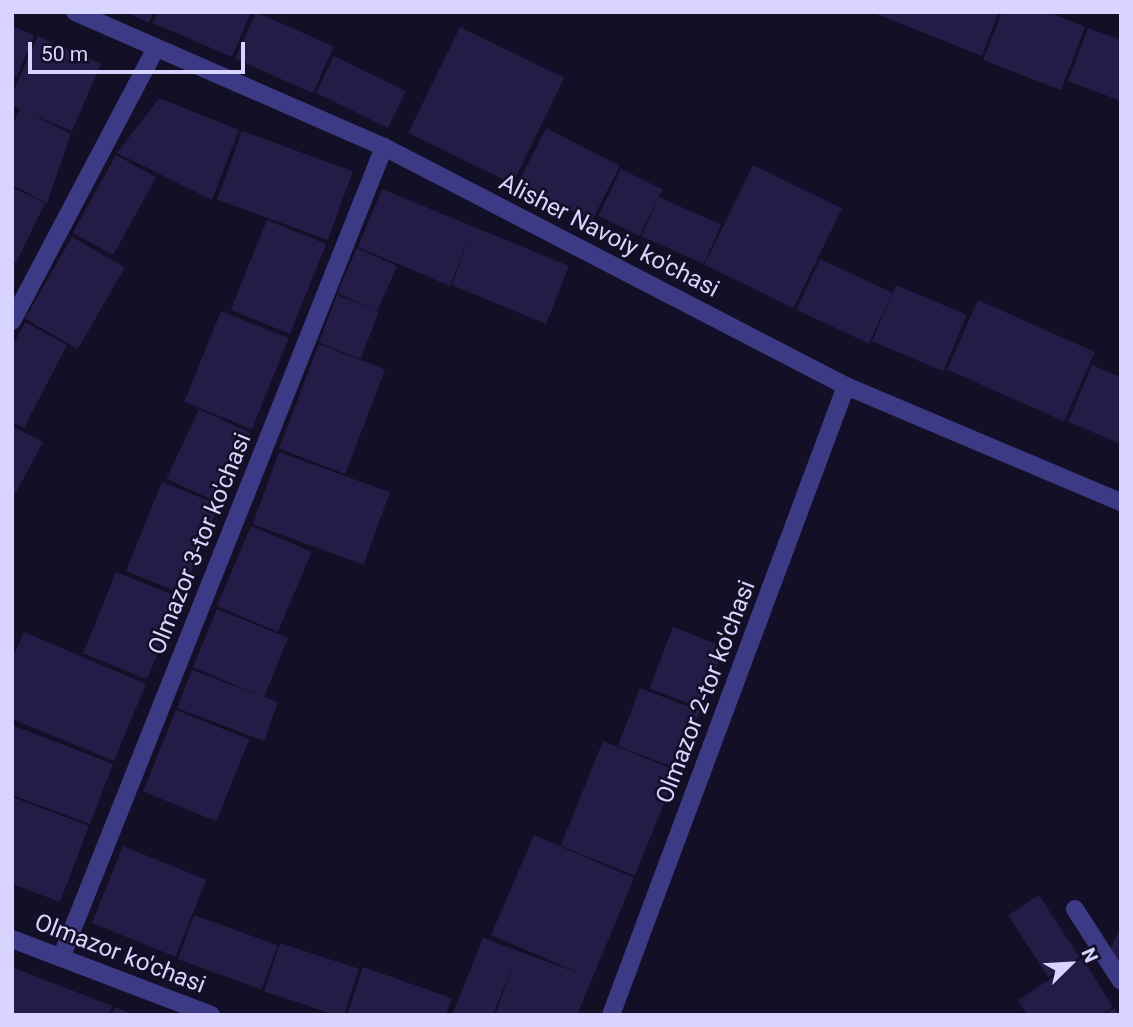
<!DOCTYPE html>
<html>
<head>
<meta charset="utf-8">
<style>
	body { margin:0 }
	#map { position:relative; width:1133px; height:1027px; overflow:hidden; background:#130f26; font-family:Roboto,sans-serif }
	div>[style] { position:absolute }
	.building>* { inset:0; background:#241b47; transform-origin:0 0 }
	.minor>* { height:18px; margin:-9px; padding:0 9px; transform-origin:9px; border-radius:9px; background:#3d3a85 }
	span { translate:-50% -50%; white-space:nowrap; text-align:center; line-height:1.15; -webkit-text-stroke:5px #130f26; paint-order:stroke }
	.street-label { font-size:24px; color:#d9d4ff }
	.frame { position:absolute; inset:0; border:14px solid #d9d4ff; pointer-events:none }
	.north { position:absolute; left:1035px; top:929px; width:70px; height:70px; -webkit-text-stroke:5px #130f26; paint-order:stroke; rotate:66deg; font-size:19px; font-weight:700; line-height:28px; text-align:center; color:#d9d4ff }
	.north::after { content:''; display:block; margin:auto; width:24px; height:32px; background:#d9d4ff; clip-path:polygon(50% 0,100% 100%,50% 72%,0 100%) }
	.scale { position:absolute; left:28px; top:42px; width:217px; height:32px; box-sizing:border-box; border:4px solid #d9d4ff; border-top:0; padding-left:9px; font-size:21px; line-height:24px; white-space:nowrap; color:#d9d4ff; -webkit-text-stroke:5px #130f26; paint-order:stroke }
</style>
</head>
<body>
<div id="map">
	<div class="building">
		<i style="clip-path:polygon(126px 12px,154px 12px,149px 23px)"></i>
		<i style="clip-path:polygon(158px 12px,251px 12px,232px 57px,153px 23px)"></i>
		<i style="left:256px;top:12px;width:85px;height:51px;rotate:24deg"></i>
		<i style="clip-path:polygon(871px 12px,999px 12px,982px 56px)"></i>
		<i style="clip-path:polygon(1002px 12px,1048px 12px,1085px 27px,1061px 90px,983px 60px)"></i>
		<i style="clip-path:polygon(12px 26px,34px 35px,17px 77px,12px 75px)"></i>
		<i style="left:460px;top:27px;width:116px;height:118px;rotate:26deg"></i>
		<i style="clip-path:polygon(1088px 28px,1121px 40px,1121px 101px,1068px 81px)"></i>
		<i style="clip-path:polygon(38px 36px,101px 64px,72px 131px,31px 114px,71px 134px,47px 203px,12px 185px,12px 126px,20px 109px,12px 105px,12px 94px)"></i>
		<i style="left:334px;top:56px;width:80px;height:41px;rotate:26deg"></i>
		<i style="clip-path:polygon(159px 98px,239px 130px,212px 200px,117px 153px)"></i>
		<i style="left:546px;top:128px;width:83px;height:62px;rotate:27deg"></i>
		<i style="left:242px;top:131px;width:118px;height:73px;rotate:20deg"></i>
		<i style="left:116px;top:155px;width:46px;height:89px;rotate:29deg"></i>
		<i style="left:753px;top:165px;width:99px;height:111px;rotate:26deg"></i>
		<i style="left:621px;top:169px;width:46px;height:52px;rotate:26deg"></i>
		<i style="clip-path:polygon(12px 187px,45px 203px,16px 263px,12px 261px)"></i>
		<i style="clip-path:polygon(382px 189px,569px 266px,546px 324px,452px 285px,472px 231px,450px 286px,358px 247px)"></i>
		<i style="left:659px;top:197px;width:68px;height:43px;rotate:24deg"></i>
		<i style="left:267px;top:220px;width:64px;height:97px;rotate:22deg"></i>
		<i style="left:72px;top:237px;width:61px;height:94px;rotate:30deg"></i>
		<i style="left:357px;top:248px;width:44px;height:49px;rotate:24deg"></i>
		<i style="left:820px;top:259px;width:80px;height:56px;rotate:25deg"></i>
		<i style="left:896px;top:285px;width:77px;height:61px;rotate:23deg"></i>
		<i style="left:337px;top:295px;width:45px;height:51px;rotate:21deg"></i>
		<i style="left:978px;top:300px;width:128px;height:76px;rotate:24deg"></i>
		<i style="left:221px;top:311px;width:73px;height:98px;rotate:22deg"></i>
		<i style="clip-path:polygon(25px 322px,67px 345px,24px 428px,12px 422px,12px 347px)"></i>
		<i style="left:319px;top:344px;width:71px;height:112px;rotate:21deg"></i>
		<i style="clip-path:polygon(1092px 365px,1121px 377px,1121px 444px,1068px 422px)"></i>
		<i style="left:199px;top:409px;width:57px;height:77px;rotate:25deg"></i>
		<i style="clip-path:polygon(12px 426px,43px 442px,12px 500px)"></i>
		<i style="left:279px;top:452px;width:118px;height:77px;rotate:20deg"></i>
		<i style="left:162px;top:482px;width:61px;height:96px;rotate:22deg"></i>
		<i style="left:251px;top:526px;width:66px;height:87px;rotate:23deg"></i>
		<i style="left:116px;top:572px;width:69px;height:88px;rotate:22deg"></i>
		<i style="clip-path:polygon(217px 609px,288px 638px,264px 697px,278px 702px,264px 741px,177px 708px,192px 670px,261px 696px,193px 667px)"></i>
		<i style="left:673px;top:627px;width:55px;height:66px;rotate:21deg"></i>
		<i style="clip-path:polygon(24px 632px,146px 684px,114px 761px,12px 719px,12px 660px)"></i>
		<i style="left:640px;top:688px;width:64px;height:62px;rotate:21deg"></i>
		<i style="left:176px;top:710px;width:79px;height:88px;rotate:22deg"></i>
		<i style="clip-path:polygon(12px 725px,113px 764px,90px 824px,12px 795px)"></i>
		<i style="left:603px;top:741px;width:80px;height:113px;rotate:22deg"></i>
		<i style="clip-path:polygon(12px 797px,89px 826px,60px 902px,12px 884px)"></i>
		<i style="clip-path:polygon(534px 835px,634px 878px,577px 1015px,495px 1015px,515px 959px,493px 1015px,452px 1015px,483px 938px,581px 974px,491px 935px)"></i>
		<i style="left:123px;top:846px;width:90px;height:83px;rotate:22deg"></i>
		<i style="left:1039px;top:895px;width:74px;height:37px;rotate:57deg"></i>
		<i style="left:194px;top:915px;width:89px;height:47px;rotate:20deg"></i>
		<i style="clip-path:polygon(1121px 928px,1121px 979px,1106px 957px)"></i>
		<i style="left:280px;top:943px;width:83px;height:51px;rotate:18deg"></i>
		<i style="clip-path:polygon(1082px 958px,1113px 1007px,1101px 1015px,1027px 1015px,1018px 1000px)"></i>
		<i style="clip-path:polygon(12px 967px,112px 1006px,109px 1015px,12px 1015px)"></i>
		<i style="clip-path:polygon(363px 967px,452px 998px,446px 1015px,347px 1015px)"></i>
		<i style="clip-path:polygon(115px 1007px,135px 1015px,112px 1015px)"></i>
		<i style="clip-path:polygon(1114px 1008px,1119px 1015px,1104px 1015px)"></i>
	</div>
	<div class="minor">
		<i style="left:75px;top:12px;width:337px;rotate:23.6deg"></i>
		<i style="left:384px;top:147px;width:520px;rotate:27.35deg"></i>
		<i style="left:846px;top:386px;width:298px;rotate:22.9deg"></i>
		<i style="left:12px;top:321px;width:309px;rotate:-62.2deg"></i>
		<i style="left:1075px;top:909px;width:85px;rotate:57.4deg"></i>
		<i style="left:12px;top:939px;width:213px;rotate:20.9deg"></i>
		<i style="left:61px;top:958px;width:873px;rotate:-68.28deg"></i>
		<i style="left:611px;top:1015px;width:671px;rotate:-69.51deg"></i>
	</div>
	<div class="street-label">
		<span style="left:609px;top:236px;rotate:27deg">Alisher Navoiy ko'chasi</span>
		<span style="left:200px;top:544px;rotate:-68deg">Olmazor 3-tor ko'chasi</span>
		<span style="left:706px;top:692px;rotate:-69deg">Olmazor 2-tor ko'chasi</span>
		<span style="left:120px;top:954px;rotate:21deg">Olmazor ko'chasi</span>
	</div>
	<div class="frame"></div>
	<div class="north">N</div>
	<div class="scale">50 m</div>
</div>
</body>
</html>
